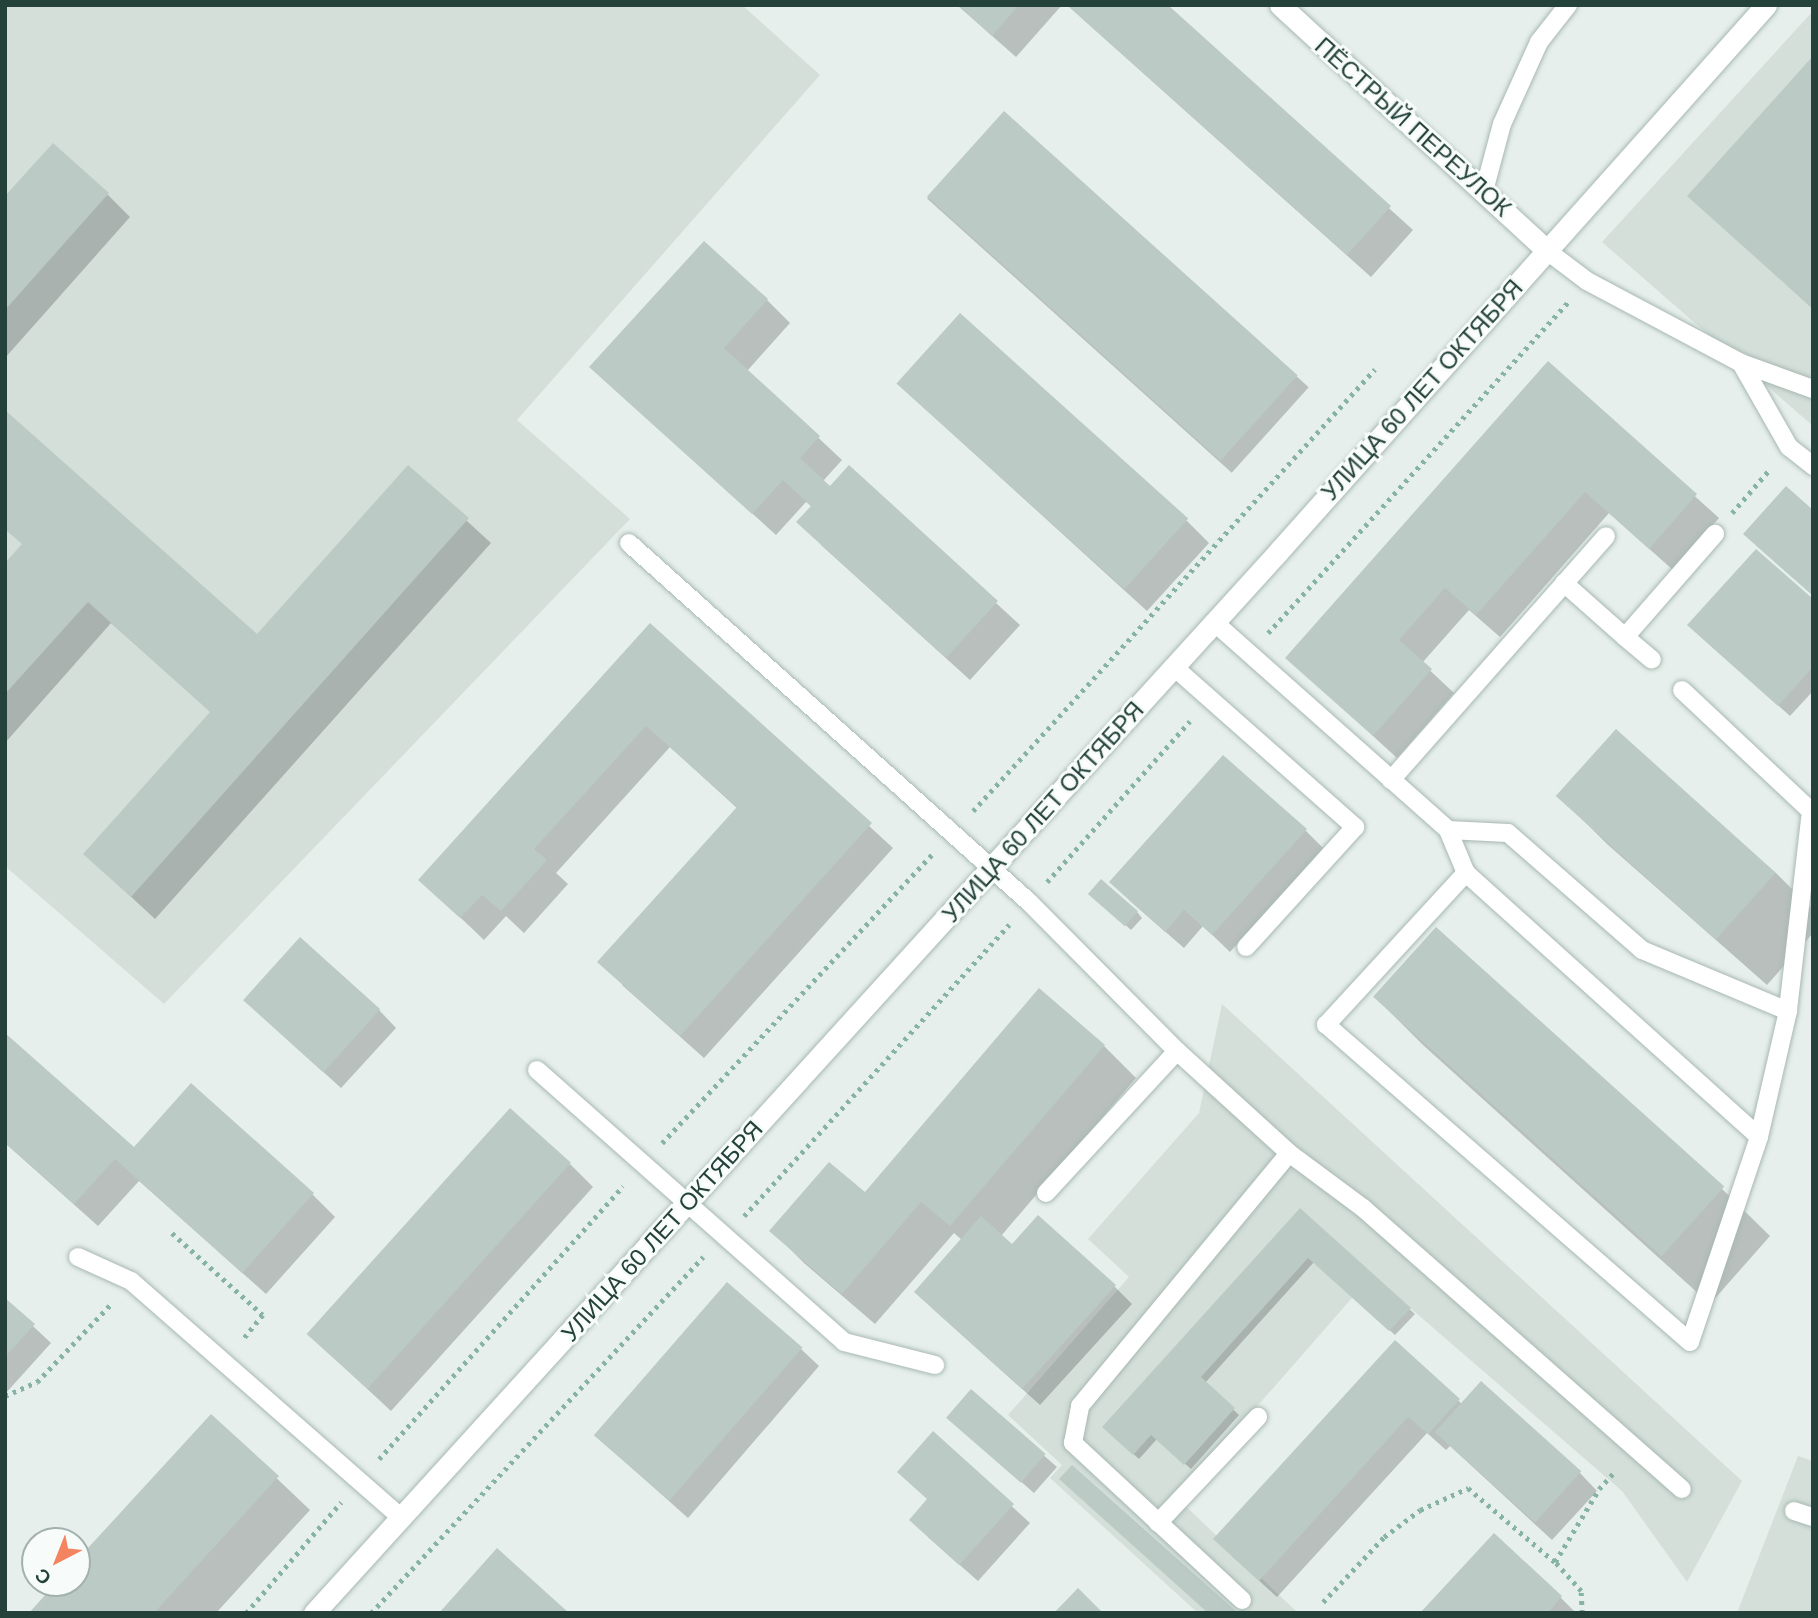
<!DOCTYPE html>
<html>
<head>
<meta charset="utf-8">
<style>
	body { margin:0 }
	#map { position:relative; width:1818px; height:1618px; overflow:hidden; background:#e6efeb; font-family:Helvetica,sans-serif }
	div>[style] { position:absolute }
	.built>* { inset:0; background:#d4dfda }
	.shadow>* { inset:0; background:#0003; transform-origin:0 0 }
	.building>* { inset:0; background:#bbcac4; transform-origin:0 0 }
	.path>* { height:4.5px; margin-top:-2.25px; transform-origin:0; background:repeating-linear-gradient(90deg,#86b3a5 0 3.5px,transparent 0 8.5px) }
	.roads { filter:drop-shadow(0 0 2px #a8b8b2) drop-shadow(0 0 2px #a8b8b2) }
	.service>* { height:18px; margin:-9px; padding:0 9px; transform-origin:9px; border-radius:9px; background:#fff }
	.minor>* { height:21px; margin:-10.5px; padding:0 10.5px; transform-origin:10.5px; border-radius:10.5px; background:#fff }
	span { translate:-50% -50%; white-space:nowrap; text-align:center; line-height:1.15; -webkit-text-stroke:6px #f7fbf9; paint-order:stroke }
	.street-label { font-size:24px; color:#24423a }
	.frame { position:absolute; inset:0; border:7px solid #24423a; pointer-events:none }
	.north { position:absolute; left:21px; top:1527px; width:70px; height:70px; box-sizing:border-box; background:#f7fbf9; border:2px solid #a3b1ad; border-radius:50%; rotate:222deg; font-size:19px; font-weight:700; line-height:28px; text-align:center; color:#24423a }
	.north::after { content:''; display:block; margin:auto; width:24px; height:32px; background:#f4845f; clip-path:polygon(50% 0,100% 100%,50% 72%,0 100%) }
</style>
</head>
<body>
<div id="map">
	<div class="built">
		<i style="clip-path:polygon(5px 5px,742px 5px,820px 75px,517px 420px,630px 519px,164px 1004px,5px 866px)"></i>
		<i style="clip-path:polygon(1813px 11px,1813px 426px,1602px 242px)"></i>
		<i style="clip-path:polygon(1222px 1004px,1742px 1481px,1687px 1582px,1622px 1491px,1372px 1275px,1177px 1498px,1298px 1613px,1198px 1613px,1050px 1478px,1062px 1465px,1008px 1415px,1129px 1277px,1088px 1239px,1199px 1113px)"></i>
		<i style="clip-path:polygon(1798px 1456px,1813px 1461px,1813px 1613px,1737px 1613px)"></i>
	</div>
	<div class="shadow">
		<i style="clip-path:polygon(957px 5px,1062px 5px,1016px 57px)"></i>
		<i style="clip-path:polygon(1067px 5px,1165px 5px,1413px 230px,1371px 277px)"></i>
		<i style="clip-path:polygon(1813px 59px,1813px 309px,1690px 196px)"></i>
		<i style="left:1004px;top:113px;width:410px;height:115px;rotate:42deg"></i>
		<i style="clip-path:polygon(108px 195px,130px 217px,5px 358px,5px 199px)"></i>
		<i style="clip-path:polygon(767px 300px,790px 323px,747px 371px,842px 460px,823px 481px,831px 488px,849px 468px,1020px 625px,970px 680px,821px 545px,812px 507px,806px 502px,776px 535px,615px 389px)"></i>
		<i style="clip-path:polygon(1548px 364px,1719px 518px,1673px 570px,1609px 513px,1500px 637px,1469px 610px,1422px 663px,1454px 693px,1397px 758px,1288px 658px)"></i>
		<i style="clip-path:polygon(922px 406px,1186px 520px,1209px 543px,1147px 611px)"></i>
		<i style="clip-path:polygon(408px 467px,491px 543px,155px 919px,85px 854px,212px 713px,111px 623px,5px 743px,5px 566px,24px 545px,5px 529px,257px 637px)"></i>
		<i style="clip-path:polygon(1813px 512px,1813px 595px,1757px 546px)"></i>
		<i style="clip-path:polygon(1813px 602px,1813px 691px,1790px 716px,1701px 637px)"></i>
		<i style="clip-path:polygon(651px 626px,893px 848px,704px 1058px,622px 985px,738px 809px,670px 747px,556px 873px,568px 884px,524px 933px,506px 916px,484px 940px,421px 880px)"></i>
		<i style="clip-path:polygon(1559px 796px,1776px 873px,1813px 910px,1813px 933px,1767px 985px,1607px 844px)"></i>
		<i style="clip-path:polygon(1305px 830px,1323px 848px,1230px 952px,1203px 926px,1184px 948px,1129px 900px)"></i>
		<i style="clip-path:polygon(1096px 899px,1137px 912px,1142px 918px,1131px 930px)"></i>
		<i style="clip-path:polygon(1375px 997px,1722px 1189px,1770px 1236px,1710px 1304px,1423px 1045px)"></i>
		<i style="clip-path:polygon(379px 1010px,396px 1028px,341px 1088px,263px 1017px)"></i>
		<i style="clip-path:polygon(1104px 1046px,1136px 1078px,1001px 1236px,1012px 1246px,1114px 1286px,1132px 1304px,1040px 1405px,933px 1309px,962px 1240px,954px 1233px,875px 1324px,804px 1263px,772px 1231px,865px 1194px)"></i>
		<i style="clip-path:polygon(5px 1143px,134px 1150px,312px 1194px,335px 1217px,266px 1294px,139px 1181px,98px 1226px)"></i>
		<i style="clip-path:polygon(570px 1164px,593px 1187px,391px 1411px,308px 1334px)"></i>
		<i style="clip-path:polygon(1300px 1210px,1415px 1314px,1395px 1335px,1314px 1262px,1205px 1383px,1239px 1415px,1191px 1469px,1157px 1439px,1139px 1459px,1104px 1427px)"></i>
		<i style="clip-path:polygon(5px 1300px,51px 1343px,5px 1394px)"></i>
		<i style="clip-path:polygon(1395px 1343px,1462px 1404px,1580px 1473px,1597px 1491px,1552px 1540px,1450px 1446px,1446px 1450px,1427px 1433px,1277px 1597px,1233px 1557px)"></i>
		<i style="clip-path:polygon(801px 1349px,819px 1366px,688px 1518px,596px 1436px)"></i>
		<i style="clip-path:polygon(971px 1392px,1057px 1467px,1034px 1493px,961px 1429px)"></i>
		<i style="clip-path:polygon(211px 1416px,310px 1510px,216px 1613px,31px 1613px,58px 1583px,77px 1583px,77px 1563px)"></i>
		<i style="clip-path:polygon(933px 1434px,1030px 1523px,978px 1581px,928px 1537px)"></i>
		<i style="clip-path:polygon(1494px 1535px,1561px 1598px,1576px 1613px,1423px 1613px)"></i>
	</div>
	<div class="building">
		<i style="clip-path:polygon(958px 5px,1019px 5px,992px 36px)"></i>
		<i style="clip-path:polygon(1067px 5px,1168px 5px,1391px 206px,1347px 255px)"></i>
		<i style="clip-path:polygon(1813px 56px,1813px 309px,1687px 196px)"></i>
		<i style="left:1004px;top:111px;width:395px;height:115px;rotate:42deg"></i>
		<i style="clip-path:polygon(53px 143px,109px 193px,5px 310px,5px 196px)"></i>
		<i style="clip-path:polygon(704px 241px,768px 299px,724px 348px,820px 436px,800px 458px,830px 486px,849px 465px,998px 601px,946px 658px,796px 522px,811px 506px,783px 480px,752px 514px,589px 367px)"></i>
		<i style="left:960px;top:313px;width:307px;height:95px;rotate:42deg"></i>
		<i style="clip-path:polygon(1548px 361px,1697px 494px,1649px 549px,1585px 492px,1476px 615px,1445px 588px,1399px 640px,1432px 669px,1373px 736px,1285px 658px)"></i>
		<i style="clip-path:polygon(5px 410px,257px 634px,408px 465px,469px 518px,131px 897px,83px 854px,210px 712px,88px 602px,5px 694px,5px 563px,22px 544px,5px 529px)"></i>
		<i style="clip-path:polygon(1786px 486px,1813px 510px,1811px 594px,1743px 534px)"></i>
		<i style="clip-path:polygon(1756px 549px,1813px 599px,1813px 667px,1778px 706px,1687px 625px)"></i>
		<i style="clip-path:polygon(650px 623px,872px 823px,680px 1036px,597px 962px,737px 807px,646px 726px,534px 849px,547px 860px,501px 911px,482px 895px,460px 918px,418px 880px)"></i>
		<i style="left:1616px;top:729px;width:215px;height:90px;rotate:42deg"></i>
		<i style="clip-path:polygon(1223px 755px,1307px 829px,1212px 935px,1184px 910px,1165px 932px,1109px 882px)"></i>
		<i style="left:1101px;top:879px;width:49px;height:20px;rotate:41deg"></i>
		<i style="left:1436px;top:927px;width:388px;height:94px;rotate:42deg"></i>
		<i style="left:300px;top:937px;width:108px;height:85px;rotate:42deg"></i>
		<i style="clip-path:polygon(1039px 988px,1105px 1045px,950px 1226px,921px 1202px,842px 1294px,769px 1231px,829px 1162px,865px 1192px)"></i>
		<i style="clip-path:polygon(5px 1033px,134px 1147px,191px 1083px,314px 1193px,242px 1273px,115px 1159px,74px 1204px,5px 1143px)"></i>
		<i style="left:510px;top:1108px;width:82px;height:304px;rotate:42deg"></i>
		<i style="clip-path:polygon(1300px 1208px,1411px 1308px,1389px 1331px,1308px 1258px,1201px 1377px,1235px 1408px,1184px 1465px,1151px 1435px,1133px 1455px,1102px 1427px)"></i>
		<i style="clip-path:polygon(1038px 1215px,1116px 1285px,1022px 1389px,914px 1292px,981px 1216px,1012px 1244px)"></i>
		<i style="left:727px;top:1282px;width:100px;height:203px;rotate:41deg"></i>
		<i style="clip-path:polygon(5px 1298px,35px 1324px,5px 1357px)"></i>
		<i style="clip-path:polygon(1395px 1340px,1460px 1399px,1428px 1434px,1408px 1417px,1259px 1581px,1213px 1539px)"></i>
		<i style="left:1481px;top:1381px;width:135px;height:69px;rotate:42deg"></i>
		<i style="left:971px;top:1389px;width:99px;height:38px;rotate:41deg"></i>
		<i style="clip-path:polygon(211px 1414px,279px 1476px,154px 1613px,29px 1613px,56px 1583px,77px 1583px,77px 1560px)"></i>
		<i style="clip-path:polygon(933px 1431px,1014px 1504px,959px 1565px,909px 1520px,927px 1499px,897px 1472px)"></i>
		<i style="clip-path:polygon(1072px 1465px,1238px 1613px,1208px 1613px,1059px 1479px)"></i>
		<i style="clip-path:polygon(1494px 1533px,1562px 1596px,1548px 1613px,1420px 1613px)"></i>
		<i style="clip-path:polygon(497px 1548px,569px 1613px,439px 1613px)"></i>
		<i style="clip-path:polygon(1078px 1588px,1103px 1613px,1054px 1613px)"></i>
	</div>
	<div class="path">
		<i style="left:1732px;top:513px;width:58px;rotate:-49.2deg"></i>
		<i style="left:1268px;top:633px;width:447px;rotate:-47.8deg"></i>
		<i style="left:973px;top:811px;width:597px;rotate:-47.71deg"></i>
		<i style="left:1047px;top:882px;width:215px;rotate:-48.4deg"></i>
		<i style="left:662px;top:1143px;width:397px;rotate:-46.9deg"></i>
		<i style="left:744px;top:1216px;width:394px;rotate:-47.7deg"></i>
		<i style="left:172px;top:1233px;width:122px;rotate:42deg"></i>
		<i style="left:263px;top:1315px;width:32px;rotate:129deg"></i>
		<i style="left:5px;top:1396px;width:35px;rotate:-24deg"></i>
		<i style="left:37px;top:1382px;width:106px;rotate:-46.5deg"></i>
		<i style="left:379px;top:1459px;width:366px;rotate:-48.2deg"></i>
		<i style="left:1323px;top:1602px;width:89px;rotate:-46.8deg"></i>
		<i style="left:1384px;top:1537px;width:45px;rotate:-36.9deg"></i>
		<i style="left:1420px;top:1510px;width:53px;rotate:-24.6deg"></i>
		<i style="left:1468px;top:1488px;width:114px;rotate:40.4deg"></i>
		<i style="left:246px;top:1613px;width:146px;rotate:-49.4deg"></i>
		<i style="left:371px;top:1613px;width:487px;rotate:-47deg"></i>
		<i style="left:1582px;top:1613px;width:22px;rotate:-93deg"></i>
		<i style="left:1581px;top:1591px;width:39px;rotate:-132deg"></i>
		<i style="left:1555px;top:1562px;width:85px;rotate:-58.9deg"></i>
		<i style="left:1599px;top:1489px;width:24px;rotate:-48deg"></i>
	</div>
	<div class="roads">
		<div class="service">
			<i style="left:1484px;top:191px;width:69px;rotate:-75deg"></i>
			<i style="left:1502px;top:124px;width:90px;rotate:-65.7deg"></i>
			<i style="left:1539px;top:42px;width:47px;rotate:-51.9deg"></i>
			<i style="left:1546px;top:250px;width:51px;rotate:37.1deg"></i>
			<i style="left:1587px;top:281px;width:174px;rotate:28deg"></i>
			<i style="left:1741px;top:363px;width:97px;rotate:60.3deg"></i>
			<i style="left:1789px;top:447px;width:31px;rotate:38deg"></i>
			<i style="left:1741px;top:363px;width:77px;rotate:19.9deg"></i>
			<i style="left:629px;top:543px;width:537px;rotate:41.91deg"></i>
			<i style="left:1029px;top:902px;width:210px;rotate:45.2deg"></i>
			<i style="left:1177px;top:1051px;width:151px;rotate:42.3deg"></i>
			<i style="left:1289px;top:1153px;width:92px;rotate:36.6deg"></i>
			<i style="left:1363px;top:1208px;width:425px;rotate:41.4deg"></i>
			<i style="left:1564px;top:583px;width:81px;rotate:41.5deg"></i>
			<i style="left:1625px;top:637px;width:137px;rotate:-48.9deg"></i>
			<i style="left:1214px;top:622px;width:313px;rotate:41.6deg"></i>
			<i style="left:1448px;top:830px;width:47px;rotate:67.3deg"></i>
			<i style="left:1466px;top:873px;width:394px;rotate:42deg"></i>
			<i style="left:1625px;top:637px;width:35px;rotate:40deg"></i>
			<i style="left:1174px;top:667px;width:242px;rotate:41.5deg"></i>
			<i style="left:1355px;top:827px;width:162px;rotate:132.2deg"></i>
			<i style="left:1682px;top:690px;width:177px;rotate:43.2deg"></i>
			<i style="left:1811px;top:811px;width:201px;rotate:96.6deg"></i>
			<i style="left:1391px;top:780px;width:325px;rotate:-48.6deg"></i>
			<i style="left:1448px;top:830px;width:60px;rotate:2.9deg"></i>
			<i style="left:1508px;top:833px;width:178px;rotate:41.1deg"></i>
			<i style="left:1642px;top:950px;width:158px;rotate:22.7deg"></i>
			<i style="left:1788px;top:1011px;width:129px;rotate:103deg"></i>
			<i style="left:1759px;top:1137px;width:216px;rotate:108.6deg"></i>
			<i style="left:1690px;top:1342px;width:483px;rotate:-138.9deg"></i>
			<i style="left:1326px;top:1025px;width:207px;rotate:-47.4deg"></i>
			<i style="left:537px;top:1070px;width:410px;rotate:41.5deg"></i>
			<i style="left:844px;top:1342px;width:94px;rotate:14.2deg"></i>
			<i style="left:1046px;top:1193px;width:193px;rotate:-47.3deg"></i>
			<i style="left:78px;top:1257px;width:58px;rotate:24.4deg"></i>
			<i style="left:131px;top:1281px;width:359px;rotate:41.2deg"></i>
			<i style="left:1794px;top:1511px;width:20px;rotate:18deg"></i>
			<i style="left:1158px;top:1523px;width:146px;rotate:-46.7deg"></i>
			<i style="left:1242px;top:1600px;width:231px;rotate:-137.1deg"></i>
			<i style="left:1073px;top:1443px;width:38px;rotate:-79deg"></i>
			<i style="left:1080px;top:1406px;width:328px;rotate:-50.4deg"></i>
		</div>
		<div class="minor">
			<i style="left:1280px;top:5px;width:362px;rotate:42.6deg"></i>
			<i style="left:314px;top:1613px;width:1434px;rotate:-47.74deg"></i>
			<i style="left:1278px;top:552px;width:733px;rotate:-48.26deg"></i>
		</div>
	</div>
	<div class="street-label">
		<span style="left:1413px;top:127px;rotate:42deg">ПЁСТРЫЙ ПЕРЕУЛОК</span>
		<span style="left:1422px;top:390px;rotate:-48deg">УЛИЦА 60 ЛЕТ ОКТЯБРЯ</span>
		<span style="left:1043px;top:812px;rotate:-48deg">УЛИЦА 60 ЛЕТ ОКТЯБРЯ</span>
		<span style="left:662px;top:1231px;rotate:-48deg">УЛИЦА 60 ЛЕТ ОКТЯБРЯ</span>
	</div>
	<div class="frame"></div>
	<div class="north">С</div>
</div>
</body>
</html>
